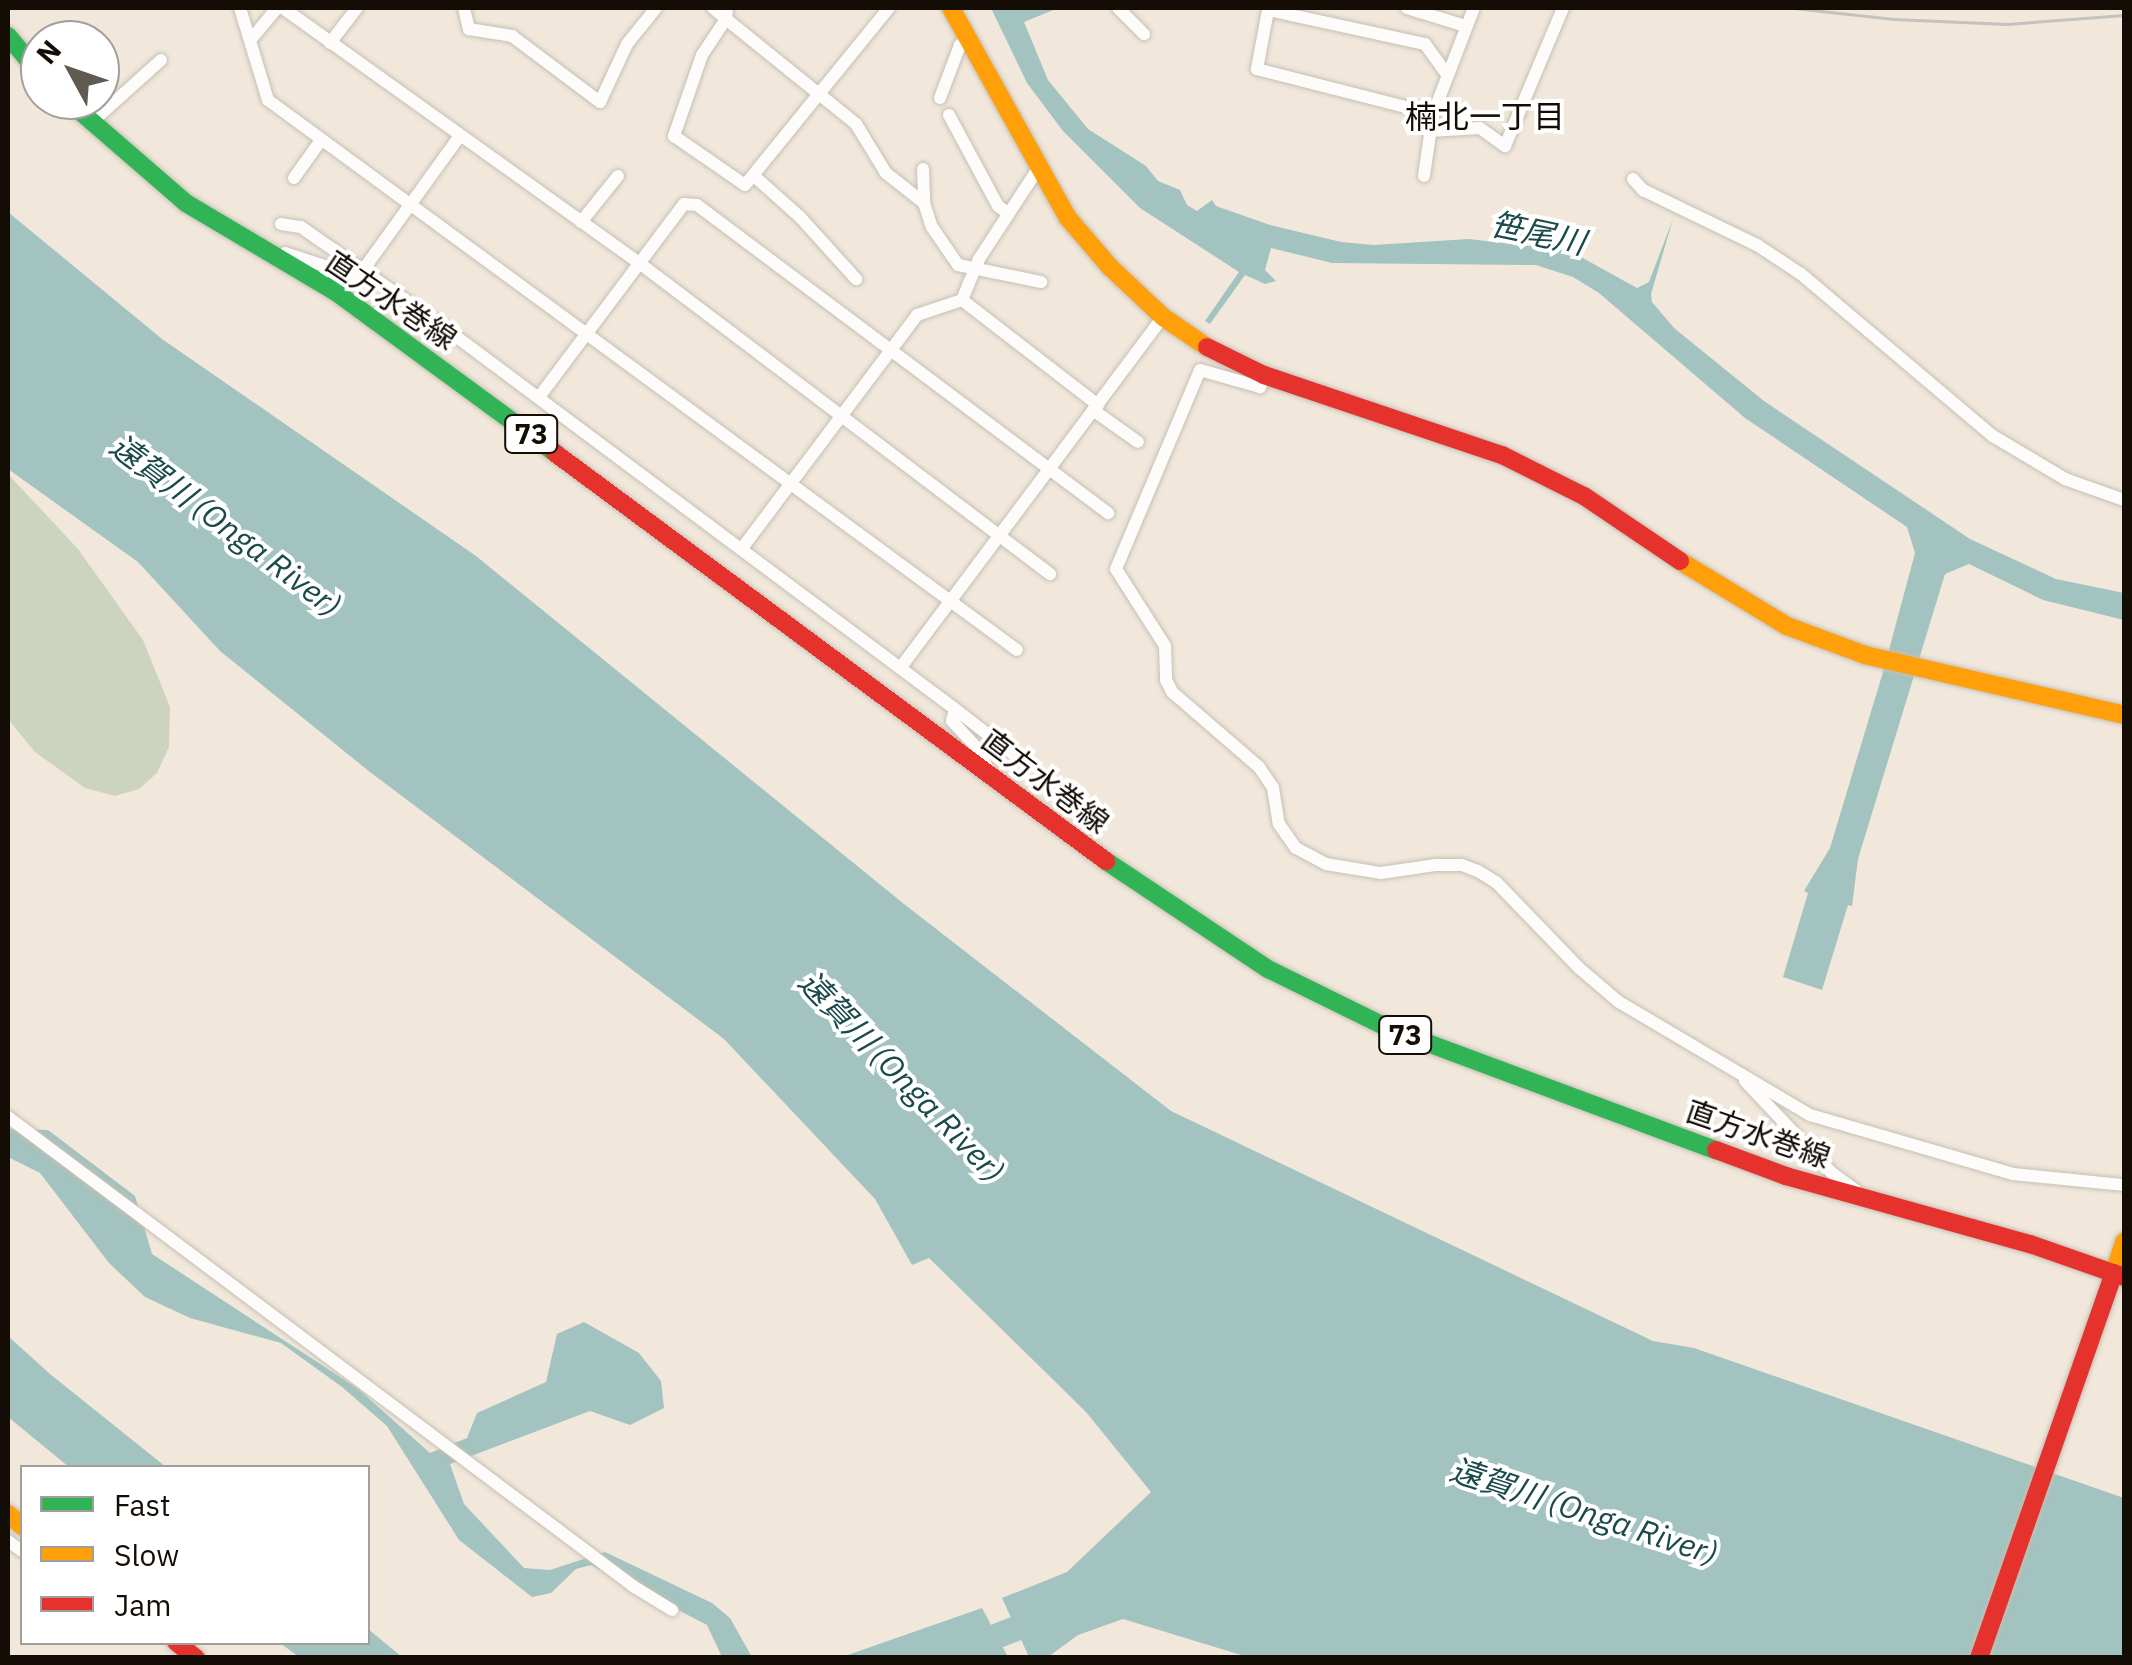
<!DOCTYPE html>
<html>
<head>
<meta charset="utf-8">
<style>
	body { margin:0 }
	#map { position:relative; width:2132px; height:1665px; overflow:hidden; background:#f1e8db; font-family:"IBM Plex Sans","Noto Sans JP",sans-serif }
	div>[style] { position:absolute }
	.green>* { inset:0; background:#cdd4bd }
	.water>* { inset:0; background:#a2c3bf }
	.river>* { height:25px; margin:-12.5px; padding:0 12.5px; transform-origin:12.5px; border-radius:12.5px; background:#a2c3bf }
	.roads { filter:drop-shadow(0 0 2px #c6bfb4) drop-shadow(0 0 2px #c6bfb4) }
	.street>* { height:12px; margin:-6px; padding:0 6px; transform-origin:6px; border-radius:6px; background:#fdfcfa }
	.fast>* { height:18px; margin:-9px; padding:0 9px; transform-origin:9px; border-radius:9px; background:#30b455 }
	.slow>* { height:18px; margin:-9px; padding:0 9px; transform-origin:9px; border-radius:9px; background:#ff9f0a }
	.jam>* { height:18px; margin:-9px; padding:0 9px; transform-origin:9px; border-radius:9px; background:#e5322d }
	.tram>* { height:2.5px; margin:-1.25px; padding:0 1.25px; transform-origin:1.25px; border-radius:1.25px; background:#c4c2be }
	span { translate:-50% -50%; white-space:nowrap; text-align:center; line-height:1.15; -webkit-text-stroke:8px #fff; paint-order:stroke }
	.shield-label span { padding:2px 8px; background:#fff; border:2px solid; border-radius:8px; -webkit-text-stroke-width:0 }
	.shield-label { font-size:28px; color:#130d05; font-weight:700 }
	.street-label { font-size:30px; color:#130d05 }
	.neighbourhood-label { font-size:32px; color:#130d05 }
	.water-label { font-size:32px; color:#1b4a4b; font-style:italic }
	.frame { position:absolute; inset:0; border:10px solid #130d05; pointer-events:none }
	.legend { position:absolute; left:20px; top:1465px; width:350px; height:180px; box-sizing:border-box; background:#fff; border:2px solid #a19e9b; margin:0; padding:12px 18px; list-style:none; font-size:30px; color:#130d05 }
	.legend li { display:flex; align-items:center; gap:20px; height:50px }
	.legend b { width:50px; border:2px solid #a19e9b }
	.north { position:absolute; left:20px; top:20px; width:100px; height:100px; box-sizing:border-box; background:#fff; border:2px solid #a19e9b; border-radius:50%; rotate:310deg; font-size:28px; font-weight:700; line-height:40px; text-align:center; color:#130d05 }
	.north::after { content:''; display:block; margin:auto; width:35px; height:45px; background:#615a50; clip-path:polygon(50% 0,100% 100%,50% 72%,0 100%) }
</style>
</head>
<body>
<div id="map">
	<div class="green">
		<i style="clip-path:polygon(8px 474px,78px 549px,143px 640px,170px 707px,169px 747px,157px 773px,139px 789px,115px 796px,85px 788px,35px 752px,8px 719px)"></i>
	</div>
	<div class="water">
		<i style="clip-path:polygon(991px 8px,1058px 8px,1024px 22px,1048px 80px,1088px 129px,1146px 166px,1158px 181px,1180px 190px,1187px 205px,1197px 211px,1212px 200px,1216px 206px,1270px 225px,1341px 242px,1373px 245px,1469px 239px,1570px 251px,1637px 288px,1649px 282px,1673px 219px,1651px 294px,1652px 302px,1674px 328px,1764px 401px,1970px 539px,2056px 579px,2124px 593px,2124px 620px,2043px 600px,1969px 564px,1945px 574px,1858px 859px,1852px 906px,1848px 905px,1822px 990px,1783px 977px,1808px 893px,1804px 891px,1830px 848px,1883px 672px,1915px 553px,1907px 527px,1745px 418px,1599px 293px,1573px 277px,1536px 265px,1332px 263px,1271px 248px,1265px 270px,1276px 281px,1265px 284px,1245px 275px,1210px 324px,1205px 321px,1239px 272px,1140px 208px,1063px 131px,1027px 83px)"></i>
		<i style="clip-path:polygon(8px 212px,162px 339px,476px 556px,904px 904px,1171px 1111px,1653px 1341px,1694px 1348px,2124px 1498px,2124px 1657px,1251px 1658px,1123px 1619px,1078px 1635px,1048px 1657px,1029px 1657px,1002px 1598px,1067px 1572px,1151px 1492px,1086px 1412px,929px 1258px,912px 1265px,875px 1199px,724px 1039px,370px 772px,220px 651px,138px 562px,8px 469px)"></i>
		<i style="clip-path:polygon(8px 1129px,48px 1130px,135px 1196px,152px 1254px,357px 1388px,430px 1453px,467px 1438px,477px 1413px,546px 1382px,557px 1334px,584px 1322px,639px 1353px,661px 1381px,664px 1408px,630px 1425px,590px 1411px,450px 1464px,464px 1504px,524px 1568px,550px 1570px,605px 1552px,712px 1603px,730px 1618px,752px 1657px,722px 1657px,707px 1625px,591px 1565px,576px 1569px,551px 1593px,532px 1597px,459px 1540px,387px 1426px,342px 1387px,281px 1343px,190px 1318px,145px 1297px,109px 1263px,40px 1173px,8px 1157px)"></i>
		<i style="clip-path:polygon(8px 1336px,50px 1374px,166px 1467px,69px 1467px,8px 1417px)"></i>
		<i style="clip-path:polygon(982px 1608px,1008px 1657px,842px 1657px)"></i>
		<i style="clip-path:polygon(368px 1629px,402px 1657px,299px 1657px,280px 1643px,368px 1642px)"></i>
	</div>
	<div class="river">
		<i style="left:939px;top:1658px;width:115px;rotate:-21.4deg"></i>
	</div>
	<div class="roads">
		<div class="street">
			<i style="left:240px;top:8px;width:96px;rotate:73.1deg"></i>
			<i style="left:268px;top:100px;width:929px;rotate:36.29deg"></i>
			<i style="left:283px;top:8px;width:442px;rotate:35.6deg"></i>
			<i style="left:642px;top:265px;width:512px;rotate:37.14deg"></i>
			<i style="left:464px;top:8px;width:22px;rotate:77deg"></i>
			<i style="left:469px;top:29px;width:44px;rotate:9.2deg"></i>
			<i style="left:512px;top:36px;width:110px;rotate:36.9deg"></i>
			<i style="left:600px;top:102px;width:64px;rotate:-65deg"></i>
			<i style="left:627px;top:44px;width:46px;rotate:-51.1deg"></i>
			<i style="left:713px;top:8px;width:17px;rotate:40deg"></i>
			<i style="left:726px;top:19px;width:43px;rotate:123.7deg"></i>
			<i style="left:702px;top:55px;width:86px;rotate:109.1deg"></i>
			<i style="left:674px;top:136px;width:86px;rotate:34.6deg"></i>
			<i style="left:745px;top:185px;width:228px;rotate:-50.9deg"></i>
			<i style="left:727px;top:8px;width:11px;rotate:95deg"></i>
			<i style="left:726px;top:19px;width:167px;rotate:38.9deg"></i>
			<i style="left:856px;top:124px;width:57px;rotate:58.5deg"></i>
			<i style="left:886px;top:173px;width:48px;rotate:38.3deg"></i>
			<i style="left:1118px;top:8px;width:37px;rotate:45deg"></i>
			<i style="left:1407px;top:8px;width:61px;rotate:17.2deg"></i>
			<i style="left:252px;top:38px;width:39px;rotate:-50deg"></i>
			<i style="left:330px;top:43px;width:44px;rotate:-52.4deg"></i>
			<i style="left:940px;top:98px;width:57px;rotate:-69.3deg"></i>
			<i style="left:960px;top:45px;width:10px;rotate:-29deg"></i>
			<i style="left:1433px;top:114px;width:182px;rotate:-165.7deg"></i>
			<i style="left:1257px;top:69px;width:60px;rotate:-79.4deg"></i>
			<i style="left:1268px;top:10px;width:161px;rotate:12.2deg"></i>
			<i style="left:1425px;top:44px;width:37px;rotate:54deg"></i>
			<i style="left:949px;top:115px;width:103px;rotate:61.7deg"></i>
			<i style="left:998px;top:206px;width:12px;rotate:35deg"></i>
			<i style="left:91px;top:123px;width:94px;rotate:-42deg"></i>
			<i style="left:1430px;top:131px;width:50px;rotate:-3.4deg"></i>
			<i style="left:1480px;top:128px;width:31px;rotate:36deg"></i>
			<i style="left:1505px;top:146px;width:150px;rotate:-67.2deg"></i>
			<i style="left:923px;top:169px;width:34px;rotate:88deg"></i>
			<i style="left:924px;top:203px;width:25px;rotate:72deg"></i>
			<i style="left:932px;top:227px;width:46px;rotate:55.6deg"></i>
			<i style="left:958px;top:265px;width:85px;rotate:11.6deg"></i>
			<i style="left:754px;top:176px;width:62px;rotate:41.7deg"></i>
			<i style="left:800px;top:217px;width:84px;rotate:47.9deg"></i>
			<i style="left:1424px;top:176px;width:63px;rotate:-81.7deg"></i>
			<i style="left:1433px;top:114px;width:114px;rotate:-68.9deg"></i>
			<i style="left:294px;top:178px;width:47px;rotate:-54.6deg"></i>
			<i style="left:1633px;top:179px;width:15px;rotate:48deg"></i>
			<i style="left:1643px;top:190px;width:127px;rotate:25.8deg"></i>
			<i style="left:1757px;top:245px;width:53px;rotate:33.4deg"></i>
			<i style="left:1801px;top:274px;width:251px;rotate:40.2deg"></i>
			<i style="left:1993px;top:436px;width:84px;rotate:30.8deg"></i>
			<i style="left:2065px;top:479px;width:63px;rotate:19.6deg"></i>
			<i style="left:581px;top:222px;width:59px;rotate:-51.2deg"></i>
			<i style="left:281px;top:224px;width:20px;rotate:9deg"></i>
			<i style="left:301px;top:227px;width:167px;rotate:35deg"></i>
			<i style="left:438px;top:323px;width:645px;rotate:36.75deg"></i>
			<i style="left:955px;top:709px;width:12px;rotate:104deg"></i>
			<i style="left:952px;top:721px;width:41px;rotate:47deg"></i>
			<i style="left:980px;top:751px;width:25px;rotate:67deg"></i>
			<i style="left:285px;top:253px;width:77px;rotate:18.2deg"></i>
			<i style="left:358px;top:277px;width:173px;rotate:-54.2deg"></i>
			<i style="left:962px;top:300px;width:172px;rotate:37.7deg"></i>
			<i style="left:1264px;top:375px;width:13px;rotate:108deg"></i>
			<i style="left:1260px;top:387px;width:62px;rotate:-164.2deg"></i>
			<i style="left:1200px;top:370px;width:216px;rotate:112.9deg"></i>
			<i style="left:1116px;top:569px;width:91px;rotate:57.5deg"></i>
			<i style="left:1165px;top:646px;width:34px;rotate:88deg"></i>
			<i style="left:1166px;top:680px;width:13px;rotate:63deg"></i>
			<i style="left:1172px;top:692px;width:115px;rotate:40.8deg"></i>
			<i style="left:1259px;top:767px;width:25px;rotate:56deg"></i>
			<i style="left:1273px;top:788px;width:36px;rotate:81deg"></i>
			<i style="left:1279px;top:824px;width:29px;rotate:55deg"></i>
			<i style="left:1296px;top:848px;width:34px;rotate:28deg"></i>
			<i style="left:1326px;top:864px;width:56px;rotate:9.3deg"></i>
			<i style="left:1381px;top:873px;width:56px;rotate:-8.3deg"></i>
			<i style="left:1436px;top:865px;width:26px"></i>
			<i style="left:1462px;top:865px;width:17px;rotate:21deg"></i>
			<i style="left:1478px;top:871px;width:22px;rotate:32deg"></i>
			<i style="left:1497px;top:883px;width:118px;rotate:46deg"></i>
			<i style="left:1579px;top:968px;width:52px;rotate:40.4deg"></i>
			<i style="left:1619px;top:1002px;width:222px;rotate:30.6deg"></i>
			<i style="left:1810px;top:1115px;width:211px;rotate:16.2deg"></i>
			<i style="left:2013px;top:1174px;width:112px;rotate:5.7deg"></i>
			<i style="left:539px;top:397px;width:241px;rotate:-53.1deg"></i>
			<i style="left:684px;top:204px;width:13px;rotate:4deg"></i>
			<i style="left:697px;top:205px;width:514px;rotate:36.85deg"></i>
			<i style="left:1093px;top:410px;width:55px;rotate:35.4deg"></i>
			<i style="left:743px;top:547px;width:290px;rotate:-53.1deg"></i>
			<i style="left:917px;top:315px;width:47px;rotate:-18.4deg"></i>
			<i style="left:962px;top:300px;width:44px;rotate:-67.5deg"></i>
			<i style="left:979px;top:259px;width:108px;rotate:-56.8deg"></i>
			<i style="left:901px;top:667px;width:437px;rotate:-53.2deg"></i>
			<i style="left:955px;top:709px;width:73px;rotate:37.8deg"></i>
			<i style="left:1745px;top:1081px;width:127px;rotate:46.6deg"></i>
			<i style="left:1832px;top:1173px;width:29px;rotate:36deg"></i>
			<i style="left:8px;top:1117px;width:781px;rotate:36.88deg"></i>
			<i style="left:633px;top:1586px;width:46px;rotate:31.6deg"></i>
			<i style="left:8px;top:1541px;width:17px;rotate:36deg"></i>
		</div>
		<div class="fast">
			<i style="left:8px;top:36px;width:50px;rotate:49.9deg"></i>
			<i style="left:67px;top:100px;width:157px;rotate:40.9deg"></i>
			<i style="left:186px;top:203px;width:174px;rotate:30.7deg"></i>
			<i style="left:336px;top:292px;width:272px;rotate:36.3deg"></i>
			<i style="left:1106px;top:861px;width:195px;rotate:33.7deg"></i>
			<i style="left:1268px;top:969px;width:136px;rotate:26.2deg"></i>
			<i style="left:1390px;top:1029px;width:348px;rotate:20.4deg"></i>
		</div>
		<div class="slow">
			<i style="left:951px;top:8px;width:240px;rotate:60.9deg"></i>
			<i style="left:1068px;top:218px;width:65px;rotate:49.4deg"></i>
			<i style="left:1110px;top:267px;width:73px;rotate:43.3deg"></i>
			<i style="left:1163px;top:317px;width:53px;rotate:34.3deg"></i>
			<i style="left:1680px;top:561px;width:125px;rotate:31.3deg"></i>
			<i style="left:1787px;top:626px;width:83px;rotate:20.4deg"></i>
			<i style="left:1865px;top:655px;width:266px;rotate:13deg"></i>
			<i style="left:2114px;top:1273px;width:33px;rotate:-72deg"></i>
			<i style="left:8px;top:1514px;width:18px;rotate:41deg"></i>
		</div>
		<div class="jam">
			<i style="left:1207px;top:347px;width:64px;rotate:26.2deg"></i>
			<i style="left:1264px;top:375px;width:251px;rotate:18.6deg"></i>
			<i style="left:1502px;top:455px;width:92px;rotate:26.6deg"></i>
			<i style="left:1584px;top:496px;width:116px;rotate:34.1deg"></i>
			<i style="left:555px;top:453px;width:686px;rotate:36.52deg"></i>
			<i style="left:1716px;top:1150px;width:75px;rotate:20.4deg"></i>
			<i style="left:1786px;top:1176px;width:253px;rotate:15.6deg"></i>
			<i style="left:2030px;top:1244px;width:100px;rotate:19.3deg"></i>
			<i style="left:176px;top:1642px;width:26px;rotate:39deg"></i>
			<i style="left:1979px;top:1658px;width:408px;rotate:-70.7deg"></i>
		</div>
	</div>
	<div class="tram">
		<i style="left:1794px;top:8px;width:100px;rotate:6.3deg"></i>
		<i style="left:1893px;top:19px;width:114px;rotate:2.5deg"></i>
		<i style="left:2007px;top:24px;width:117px;rotate:-4.4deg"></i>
	</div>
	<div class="shield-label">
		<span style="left:531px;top:434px">73</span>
		<span style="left:1405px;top:1035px">73</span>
	</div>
	<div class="street-label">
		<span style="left:391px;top:300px;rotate:34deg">直方水巻線</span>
		<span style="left:1045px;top:781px;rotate:37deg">直方水巻線</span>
		<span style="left:1758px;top:1134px;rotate:19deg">直方水巻線</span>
	</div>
	<div class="neighbourhood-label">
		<span style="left:1485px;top:116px">楠北一丁目</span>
	</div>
	<div class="water-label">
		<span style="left:1538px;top:233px;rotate:12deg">笹尾川</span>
		<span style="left:226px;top:525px;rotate:37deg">遠賀川 (Onga River)</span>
		<span style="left:902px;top:1076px;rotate:46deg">遠賀川 (Onga River)</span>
		<span style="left:1584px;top:1511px;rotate:18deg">遠賀川 (Onga River)</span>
	</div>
	<div class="frame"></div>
	<ul class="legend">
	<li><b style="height:12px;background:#30b455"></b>Fast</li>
	<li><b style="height:12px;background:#ff9f0a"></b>Slow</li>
	<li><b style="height:12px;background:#e5322d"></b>Jam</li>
	</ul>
	<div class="north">N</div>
</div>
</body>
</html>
